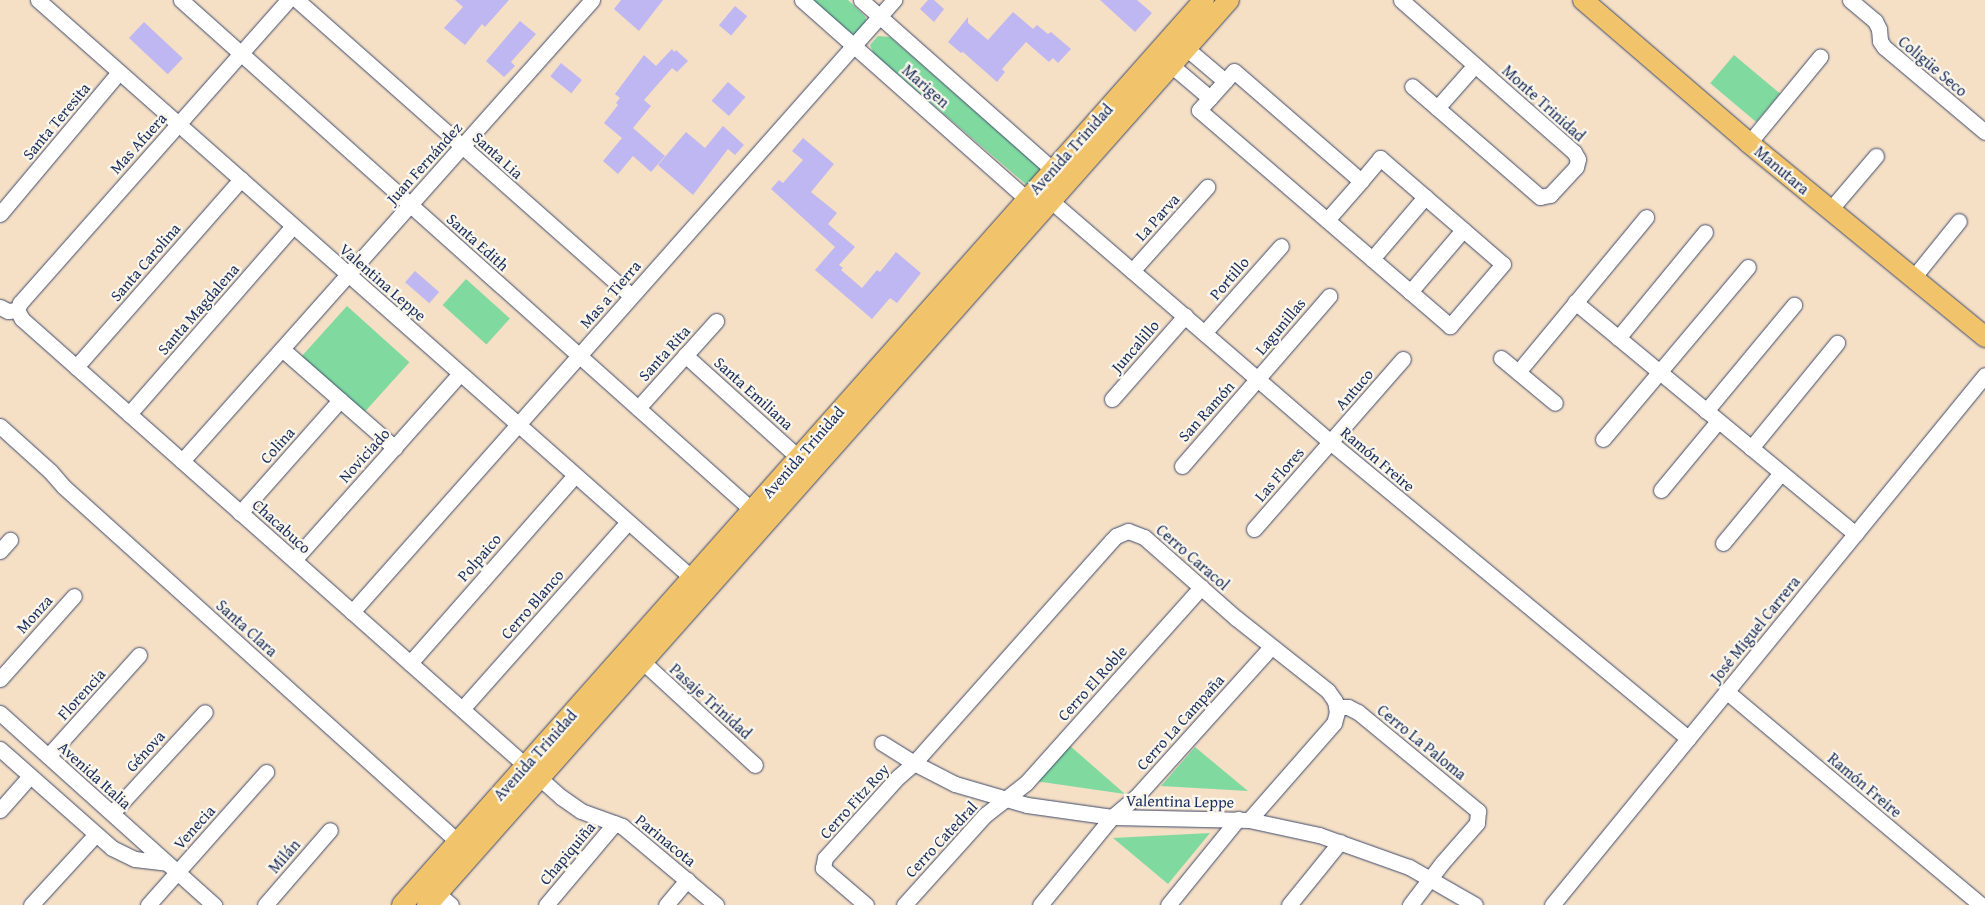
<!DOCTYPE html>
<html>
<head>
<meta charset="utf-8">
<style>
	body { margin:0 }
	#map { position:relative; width:1985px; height:905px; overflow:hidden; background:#f5dfc5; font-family:"Gentium Book Plus",serif }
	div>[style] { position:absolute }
	.green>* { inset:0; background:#80daa0; transform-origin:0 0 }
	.building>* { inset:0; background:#bfb7f2; transform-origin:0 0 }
	.roads { filter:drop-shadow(0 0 1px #3c496d) drop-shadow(0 0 1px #3c496d) }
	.minor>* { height:15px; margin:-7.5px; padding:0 7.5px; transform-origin:7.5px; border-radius:7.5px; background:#fff }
	.major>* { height:20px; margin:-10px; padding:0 10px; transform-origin:10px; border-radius:10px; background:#f1c36a }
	span { translate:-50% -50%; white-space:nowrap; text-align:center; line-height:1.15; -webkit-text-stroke:4.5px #fbf7ec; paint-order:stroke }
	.street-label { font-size:16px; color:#1b2f5e }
</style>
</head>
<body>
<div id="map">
	<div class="green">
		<i style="clip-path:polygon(812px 0,848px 0,865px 16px,867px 23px,855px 34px,851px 33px)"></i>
		<i style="clip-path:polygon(878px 36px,890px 37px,1042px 170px,1028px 186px,874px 54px,870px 45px)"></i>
		<i style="left:1734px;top:55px;width:60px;height:37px;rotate:40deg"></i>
		<i style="left:466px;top:279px;width:59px;height:35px;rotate:42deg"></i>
		<i style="left:347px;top:306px;width:84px;height:68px;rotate:42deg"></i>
		<i style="clip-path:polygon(1069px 745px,1125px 794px,1035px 781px)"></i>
		<i style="clip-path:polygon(1195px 747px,1248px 791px,1161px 786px)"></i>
		<i style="clip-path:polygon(1210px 833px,1168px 884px,1113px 838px)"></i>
	</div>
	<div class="building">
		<i style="clip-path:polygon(455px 0,509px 0,485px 27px,482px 24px,465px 45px,444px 28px,463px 7px)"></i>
		<i style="clip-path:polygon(621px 0,663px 0,639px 31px,614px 9px)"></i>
		<i style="clip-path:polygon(928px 0,934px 0,944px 9px,934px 22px,920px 9px)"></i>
		<i style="clip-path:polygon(1100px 0,1137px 0,1152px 13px,1135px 32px)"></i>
		<i style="left:735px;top:6px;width:16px;height:25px;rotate:40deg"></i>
		<i style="clip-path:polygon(1013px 12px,1033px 29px,1037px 25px,1048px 34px,1051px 32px,1071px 49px,1058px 63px,1053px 58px,1049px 62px,1026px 42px,1002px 69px,1005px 72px,997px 82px,963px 52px,961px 53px,948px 42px,968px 17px,968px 23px,988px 40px)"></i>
		<i style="clip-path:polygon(520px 21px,536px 34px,511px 62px,515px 66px,504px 77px,486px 61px)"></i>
		<i style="left:144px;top:22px;width:53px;height:22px;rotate:43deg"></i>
		<i style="clip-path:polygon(672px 49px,674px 52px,676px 50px,688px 61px,677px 72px,672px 68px,644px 100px,651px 106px,633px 128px,665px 156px,651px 172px,633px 156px,618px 174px,603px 161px,622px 138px,604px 123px,618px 105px,616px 103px,620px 98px,615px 94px,644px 55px,656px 66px)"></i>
		<i style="left:561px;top:63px;width:27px;height:17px;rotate:39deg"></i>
		<i style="left:728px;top:82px;width:23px;height:25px;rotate:41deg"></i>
		<i style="clip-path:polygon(723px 126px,744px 145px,735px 155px,728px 149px,693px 195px,658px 165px,686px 132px,705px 148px)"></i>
		<i style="clip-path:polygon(803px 138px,834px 164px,811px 192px,837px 213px,828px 224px,855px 247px,839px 265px,843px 268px,841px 270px,862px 288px,877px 270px,880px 272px,896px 252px,921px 273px,897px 303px,890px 298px,872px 319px,815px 270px,835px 247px,771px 189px,779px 180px,783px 183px,803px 160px,792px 151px)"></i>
		<i style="left:415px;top:271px;width:32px;height:15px;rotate:41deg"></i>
	</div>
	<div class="roads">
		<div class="minor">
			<i style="left:38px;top:0;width:883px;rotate:41.47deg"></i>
			<i style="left:181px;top:0;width:766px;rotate:41.77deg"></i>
			<i style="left:297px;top:0;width:446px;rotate:41.5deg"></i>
			<i style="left:802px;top:0;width:300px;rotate:41.5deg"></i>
			<i style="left:1027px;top:199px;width:23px;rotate:2deg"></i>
			<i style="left:1050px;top:200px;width:370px;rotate:40.8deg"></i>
			<i style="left:1330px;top:442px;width:465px;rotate:39.6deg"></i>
			<i style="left:861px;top:0;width:256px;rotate:41.5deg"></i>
			<i style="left:1053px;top:170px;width:9px;rotate:96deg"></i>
			<i style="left:1401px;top:0;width:230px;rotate:41.3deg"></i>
			<i style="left:1574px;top:152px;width:8px;rotate:60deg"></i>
			<i style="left:1578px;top:159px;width:8px;rotate:104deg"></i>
			<i style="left:1576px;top:167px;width:38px;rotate:133deg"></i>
			<i style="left:1550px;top:195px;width:10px;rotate:169deg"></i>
			<i style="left:1540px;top:197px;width:169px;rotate:-139.1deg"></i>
			<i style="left:1850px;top:0;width:33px;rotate:40deg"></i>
			<i style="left:1875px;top:21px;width:9px;rotate:63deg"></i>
			<i style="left:1879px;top:29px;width:12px;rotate:85deg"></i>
			<i style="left:1880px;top:41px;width:7px;rotate:56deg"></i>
			<i style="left:1884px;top:47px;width:132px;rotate:40.1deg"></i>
			<i style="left:1186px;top:48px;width:51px;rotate:40.2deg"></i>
			<i style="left:1171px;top:65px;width:51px;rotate:40.2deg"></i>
			<i style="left:1437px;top:108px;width:57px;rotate:-48.5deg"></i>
			<i style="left:1749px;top:143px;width:112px;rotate:-50.5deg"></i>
			<i style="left:1830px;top:210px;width:71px;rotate:-49.6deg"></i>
			<i style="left:0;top:214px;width:185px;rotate:-50deg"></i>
			<i style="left:1327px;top:220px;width:52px;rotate:-48.9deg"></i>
			<i style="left:1361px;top:181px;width:30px;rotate:-50deg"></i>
			<i style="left:1380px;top:158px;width:162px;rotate:40.8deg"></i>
			<i style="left:1503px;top:264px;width:82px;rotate:130.5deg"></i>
			<i style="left:1450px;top:326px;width:331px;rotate:-139.3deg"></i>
			<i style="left:1199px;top:110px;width:39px;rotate:-48deg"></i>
			<i style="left:1225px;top:81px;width:13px;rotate:-48deg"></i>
			<i style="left:1234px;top:71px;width:168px;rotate:40.9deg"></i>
			<i style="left:1372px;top:259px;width:82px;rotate:-49.5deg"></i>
			<i style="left:1132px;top:271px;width:113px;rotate:-48.2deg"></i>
			<i style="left:1913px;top:278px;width:73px;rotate:-51.1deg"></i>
			<i style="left:1410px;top:292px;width:82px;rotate:-49.5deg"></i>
			<i style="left:1575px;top:302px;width:364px;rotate:39.6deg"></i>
			<i style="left:0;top:307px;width:9px;rotate:27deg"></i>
			<i style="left:8px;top:311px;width:9px;rotate:-6deg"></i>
			<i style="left:17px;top:310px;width:10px;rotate:61deg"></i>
			<i style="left:22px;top:319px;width:720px;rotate:41.57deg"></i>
			<i style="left:561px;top:797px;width:24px;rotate:35deg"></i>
			<i style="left:581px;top:811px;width:44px;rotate:20.1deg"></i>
			<i style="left:622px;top:826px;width:123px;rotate:40deg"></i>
			<i style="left:17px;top:310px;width:8px;rotate:-67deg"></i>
			<i style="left:20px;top:303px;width:405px;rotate:-48.5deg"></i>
			<i style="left:1204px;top:333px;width:116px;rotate:-48.5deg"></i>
			<i style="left:1618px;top:338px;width:137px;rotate:-50.6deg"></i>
			<i style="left:282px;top:349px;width:150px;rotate:41.2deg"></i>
			<i style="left:685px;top:355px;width:152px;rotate:42.1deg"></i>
			<i style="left:1501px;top:358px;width:70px;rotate:39.8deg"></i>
			<i style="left:76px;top:367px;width:250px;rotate:-48.7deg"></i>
			<i style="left:1518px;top:372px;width:201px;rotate:-50.4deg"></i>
			<i style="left:1112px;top:399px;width:111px;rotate:-48.7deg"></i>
			<i style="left:638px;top:408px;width:117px;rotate:-48.1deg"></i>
			<i style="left:1706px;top:411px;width:138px;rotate:-50.3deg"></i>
			<i style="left:129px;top:414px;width:249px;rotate:-48.9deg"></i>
			<i style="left:0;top:426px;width:67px;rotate:42deg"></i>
			<i style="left:50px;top:471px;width:21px;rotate:49deg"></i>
			<i style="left:64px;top:487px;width:540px;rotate:42deg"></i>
			<i style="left:1603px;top:439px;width:225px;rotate:-49.9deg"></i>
			<i style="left:1751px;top:448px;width:136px;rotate:-50.7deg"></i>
			<i style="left:182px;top:461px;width:617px;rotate:-48.35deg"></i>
			<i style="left:1182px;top:466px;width:225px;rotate:-49.1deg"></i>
			<i style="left:1661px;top:490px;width:89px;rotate:-50.4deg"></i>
			<i style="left:240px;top:513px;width:151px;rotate:-48.5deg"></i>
			<i style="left:1254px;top:529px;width:226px;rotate:-48.8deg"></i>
			<i style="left:1723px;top:543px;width:91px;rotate:-50.4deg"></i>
			<i style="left:0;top:551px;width:15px;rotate:-48deg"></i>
			<i style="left:294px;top:560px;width:249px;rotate:-48.3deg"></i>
			<i style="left:352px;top:612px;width:818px;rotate:-48.47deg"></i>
			<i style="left:643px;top:662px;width:152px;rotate:42.6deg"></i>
			<i style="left:410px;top:663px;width:250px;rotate:-48.7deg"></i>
			<i style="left:0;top:679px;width:111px;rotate:-48.3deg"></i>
			<i style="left:1726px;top:691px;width:333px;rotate:40deg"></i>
			<i style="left:1337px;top:707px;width:11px"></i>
			<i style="left:1348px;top:707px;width:11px;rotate:27deg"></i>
			<i style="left:1358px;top:712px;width:156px;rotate:39.5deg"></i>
			<i style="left:1478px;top:811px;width:12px;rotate:95deg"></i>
			<i style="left:1477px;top:823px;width:53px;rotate:131.2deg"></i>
			<i style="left:1442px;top:863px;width:53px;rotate:127.3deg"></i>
			<i style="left:462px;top:709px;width:250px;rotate:-48.4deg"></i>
			<i style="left:0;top:713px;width:288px;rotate:41.9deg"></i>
			<i style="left:882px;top:743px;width:38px;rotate:32deg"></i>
			<i style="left:914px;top:763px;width:46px;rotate:27.1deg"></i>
			<i style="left:955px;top:784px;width:75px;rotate:16.3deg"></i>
			<i style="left:1027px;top:805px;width:86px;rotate:8deg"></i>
			<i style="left:1112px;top:817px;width:137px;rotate:1.3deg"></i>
			<i style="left:1249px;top:820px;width:72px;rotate:12.1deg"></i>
			<i style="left:1319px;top:835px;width:96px;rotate:19.6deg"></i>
			<i style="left:1409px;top:867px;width:76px;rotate:29.9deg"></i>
			<i style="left:0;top:749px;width:149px;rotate:41.5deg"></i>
			<i style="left:112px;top:848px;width:25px;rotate:26deg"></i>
			<i style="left:135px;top:859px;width:32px;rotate:7deg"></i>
			<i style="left:48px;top:756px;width:136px;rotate:-48deg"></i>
			<i style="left:0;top:810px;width:45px;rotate:-48.6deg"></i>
			<i style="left:112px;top:813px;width:137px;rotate:-47.4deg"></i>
			<i style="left:429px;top:886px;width:29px;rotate:41deg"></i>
			<i style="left:31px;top:905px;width:96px;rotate:-47.5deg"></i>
			<i style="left:148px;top:905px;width:178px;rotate:-48.4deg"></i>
			<i style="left:265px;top:905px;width:99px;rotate:-49.1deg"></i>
			<i style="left:546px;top:905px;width:107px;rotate:-49.9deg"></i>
			<i style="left:666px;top:905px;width:33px;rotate:-50deg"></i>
			<i style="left:866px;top:905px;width:57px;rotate:-139.3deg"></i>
			<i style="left:823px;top:868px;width:10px;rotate:-79deg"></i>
			<i style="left:825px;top:858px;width:109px;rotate:-48deg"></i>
			<i style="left:898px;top:777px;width:21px;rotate:-41deg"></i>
			<i style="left:914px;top:763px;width:298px;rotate:-48.4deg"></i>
			<i style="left:1112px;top:540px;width:6px;rotate:-45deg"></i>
			<i style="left:1116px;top:536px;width:13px;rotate:-23deg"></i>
			<i style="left:1128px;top:531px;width:17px;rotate:21deg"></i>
			<i style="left:1144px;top:537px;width:123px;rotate:41.4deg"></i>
			<i style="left:1236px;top:618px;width:117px;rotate:38.4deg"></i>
			<i style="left:1328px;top:691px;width:12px;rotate:55deg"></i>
			<i style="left:1335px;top:701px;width:11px;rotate:80deg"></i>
			<i style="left:1337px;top:712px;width:11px;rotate:105deg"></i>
			<i style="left:1334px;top:723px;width:129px;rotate:131.2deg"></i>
			<i style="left:904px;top:905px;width:121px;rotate:-48deg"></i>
			<i style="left:985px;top:815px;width:52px;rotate:-38deg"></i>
			<i style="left:1026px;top:783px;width:263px;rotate:-48.2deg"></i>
			<i style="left:1040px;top:905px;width:114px;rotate:-50.7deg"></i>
			<i style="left:1112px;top:817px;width:31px;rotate:-40deg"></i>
			<i style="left:1136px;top:797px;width:202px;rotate:-48deg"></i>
			<i style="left:1168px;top:905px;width:111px;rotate:-50.9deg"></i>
			<i style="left:1289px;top:905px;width:81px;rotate:-51deg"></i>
			<i style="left:1552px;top:905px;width:684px;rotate:-50.75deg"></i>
		</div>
		<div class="major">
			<i style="left:1583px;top:0;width:219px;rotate:40.7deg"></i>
			<i style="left:1749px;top:143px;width:306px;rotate:39.4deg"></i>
			<i style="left:402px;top:905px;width:1209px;rotate:-48.45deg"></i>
			<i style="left:427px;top:905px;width:1209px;rotate:-48.45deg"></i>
		</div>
	</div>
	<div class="street-label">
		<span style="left:1933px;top:66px;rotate:40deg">Coligüe Seco</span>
		<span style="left:926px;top:86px;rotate:41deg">Marigen</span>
		<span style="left:1544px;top:103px;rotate:42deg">Monte Trinidad</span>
		<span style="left:56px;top:121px;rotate:-50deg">Santa Teresita</span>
		<span style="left:138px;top:143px;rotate:-48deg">Mas Afuera</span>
		<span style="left:1071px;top:149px;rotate:-48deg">Avenida Trinidad</span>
		<span style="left:498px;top:155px;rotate:42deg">Santa Lia</span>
		<span style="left:424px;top:163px;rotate:-48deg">Juan Fernández</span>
		<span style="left:1782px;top:170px;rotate:40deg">Manutara</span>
		<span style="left:1157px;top:217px;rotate:-48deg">La Parva</span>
		<span style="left:478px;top:242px;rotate:42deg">Santa Edith</span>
		<span style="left:145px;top:262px;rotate:-49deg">Santa Carolina</span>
		<span style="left:1229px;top:278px;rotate:-49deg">Portillo</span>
		<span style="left:383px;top:282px;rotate:41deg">Valentina Leppe</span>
		<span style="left:610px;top:294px;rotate:-49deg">Mas a Tierra</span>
		<span style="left:198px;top:309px;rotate:-49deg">Santa Magdalena</span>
		<span style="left:1280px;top:326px;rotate:-50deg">Lagunillas</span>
		<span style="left:1135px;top:346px;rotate:-49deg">Juncalillo</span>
		<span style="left:664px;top:353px;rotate:-48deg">Santa Rita</span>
		<span style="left:1354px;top:389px;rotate:-49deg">Antuco</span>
		<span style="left:754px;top:393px;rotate:42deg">Santa Emiliana</span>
		<span style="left:1206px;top:411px;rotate:-48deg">San Ramón</span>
		<span style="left:277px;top:445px;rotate:-48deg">Colina</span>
		<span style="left:803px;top:452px;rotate:-49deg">Avenida Trinidad</span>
		<span style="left:364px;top:455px;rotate:-48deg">Noviciado</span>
		<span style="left:1378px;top:459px;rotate:40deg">Ramón Freire</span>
		<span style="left:1279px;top:474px;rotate:-49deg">Las Flores</span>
		<span style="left:282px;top:526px;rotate:42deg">Chacabuco</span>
		<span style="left:479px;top:557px;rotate:-49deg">Polpaico</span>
		<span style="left:1193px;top:557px;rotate:41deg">Cerro Caracol</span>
		<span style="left:532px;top:604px;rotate:-49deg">Cerro Blanco</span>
		<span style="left:34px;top:614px;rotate:-48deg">Monza</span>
		<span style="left:247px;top:628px;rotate:42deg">Santa Clara</span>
		<span style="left:1755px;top:629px;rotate:-51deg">José Miguel Carrera</span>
		<span style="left:1092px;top:683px;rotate:-48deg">Cerro El Roble</span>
		<span style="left:81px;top:694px;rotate:-48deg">Florencia</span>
		<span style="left:711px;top:701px;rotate:42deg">Pasaje Trinidad</span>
		<span style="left:1180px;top:722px;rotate:-48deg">Cerro La Campaña</span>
		<span style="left:1422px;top:742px;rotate:39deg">Cerro La Paloma</span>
		<span style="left:145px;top:751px;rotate:-48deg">Génova</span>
		<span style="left:535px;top:755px;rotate:-48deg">Avenida Trinidad</span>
		<span style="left:95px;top:775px;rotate:42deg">Avenida Italia</span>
		<span style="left:1865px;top:785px;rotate:40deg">Ramón Freire</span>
		<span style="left:854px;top:801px;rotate:-48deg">Cerro Fitz Roy</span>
		<span style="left:1180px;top:801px;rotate:1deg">Valentina Leppe</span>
		<span style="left:194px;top:827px;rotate:-48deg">Venecia</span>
		<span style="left:941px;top:839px;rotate:-47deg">Cerro Catedral</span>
		<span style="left:666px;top:840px;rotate:39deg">Parinacota</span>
		<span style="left:567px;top:853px;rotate:-50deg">Chapiquiña</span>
		<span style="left:284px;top:856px;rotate:-49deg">Milán</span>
	</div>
</div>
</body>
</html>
